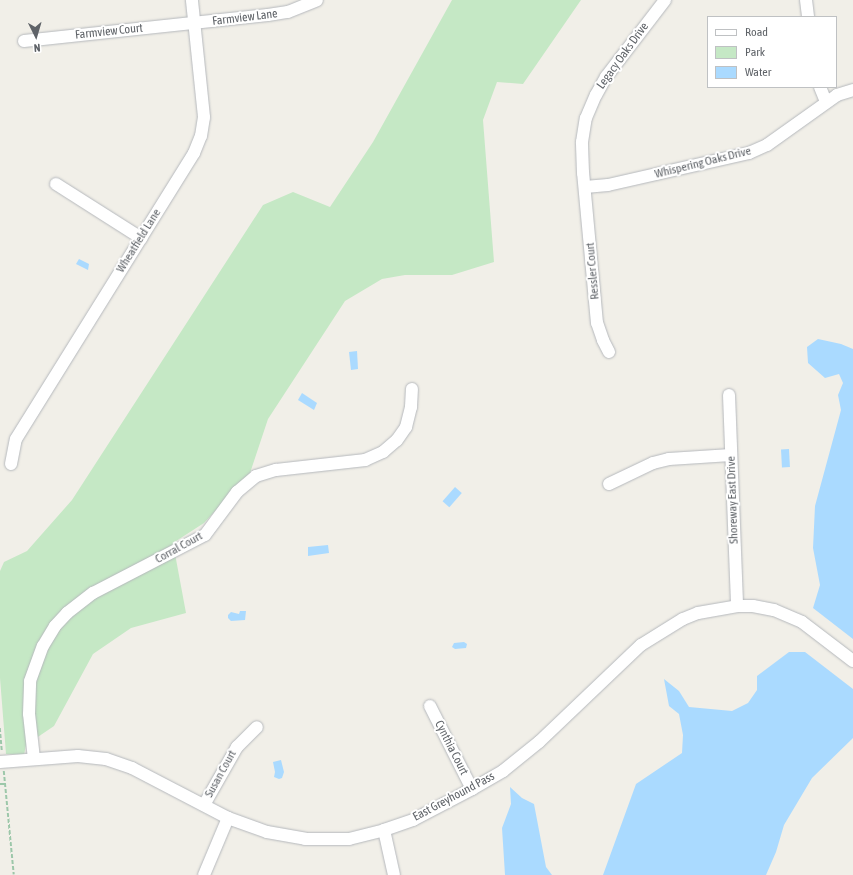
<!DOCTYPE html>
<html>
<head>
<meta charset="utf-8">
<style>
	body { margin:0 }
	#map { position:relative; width:853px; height:875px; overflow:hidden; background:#f1efe8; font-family:"Asap Condensed",sans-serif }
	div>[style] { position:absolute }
	.green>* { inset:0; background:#c5e8c5 }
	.water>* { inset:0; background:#aadaff; transform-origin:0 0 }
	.path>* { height:1.5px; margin-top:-0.75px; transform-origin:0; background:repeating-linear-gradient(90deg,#9cc7a9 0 4px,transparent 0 6px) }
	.roads { filter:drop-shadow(0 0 1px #b5b8bc) drop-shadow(0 0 1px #b5b8bc) }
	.minor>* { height:12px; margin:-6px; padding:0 6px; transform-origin:6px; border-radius:6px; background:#fff }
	span { translate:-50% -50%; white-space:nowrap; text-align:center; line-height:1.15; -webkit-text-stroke:4px #fff; paint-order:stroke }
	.street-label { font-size:12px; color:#5f6368 }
	.legend { position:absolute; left:707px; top:16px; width:130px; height:72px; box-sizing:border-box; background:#fff; border:1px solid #bfc1c3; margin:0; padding:5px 7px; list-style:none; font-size:12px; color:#5f6368 }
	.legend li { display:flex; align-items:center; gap:8px; height:20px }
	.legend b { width:20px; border:1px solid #bfc1c3 }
	.north { position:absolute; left:16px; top:16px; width:40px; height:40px; -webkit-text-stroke:3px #fff; paint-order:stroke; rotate:175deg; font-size:11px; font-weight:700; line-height:16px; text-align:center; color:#5f6368 }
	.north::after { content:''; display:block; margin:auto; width:14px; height:18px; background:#5f6368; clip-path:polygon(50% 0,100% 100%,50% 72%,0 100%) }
</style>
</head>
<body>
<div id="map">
	<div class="green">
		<i style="clip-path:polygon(452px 0,581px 0,523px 84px,497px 82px,483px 120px,494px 262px,452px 275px,405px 275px,382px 279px,345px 301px,268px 419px,250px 473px,204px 523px,173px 543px,186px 613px,131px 628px,93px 654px,54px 726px,26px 745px,24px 755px,6px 754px,0 678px,0 571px,4px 562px,27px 551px,72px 500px,263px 205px,293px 192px,330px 207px,373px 142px)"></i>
	</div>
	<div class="water">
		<i style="clip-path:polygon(79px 259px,89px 264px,88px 270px,76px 264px)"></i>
		<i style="clip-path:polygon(818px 339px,841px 344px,853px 349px,853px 639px,813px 608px,820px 585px,813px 548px,815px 506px,841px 410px,838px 395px,843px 383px,839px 374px,825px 378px,808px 363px,807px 347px)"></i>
		<i style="clip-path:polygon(357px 351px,358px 369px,351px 370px,349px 352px)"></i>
		<i style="clip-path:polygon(302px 393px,317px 403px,314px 410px,298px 400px)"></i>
		<i style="left:789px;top:449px;width:18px;height:8px;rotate:87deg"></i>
		<i style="left:455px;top:487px;width:9px;height:19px;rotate:41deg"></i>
		<i style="clip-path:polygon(328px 545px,329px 553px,308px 556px,308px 547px)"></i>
		<i style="clip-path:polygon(240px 611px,246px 611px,245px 620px,231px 621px,228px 618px,228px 615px,231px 612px,239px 614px)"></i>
		<i style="clip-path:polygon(464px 642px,467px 644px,466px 648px,455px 649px,452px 647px,454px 643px)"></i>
		<i style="clip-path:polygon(789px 652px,805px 652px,853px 689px,853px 738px,812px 778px,784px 825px,776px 852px,766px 875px,603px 875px,636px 784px,682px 753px,683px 735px,679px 714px,669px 706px,664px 679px,679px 691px,689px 707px,732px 711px,748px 703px,757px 690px,757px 676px)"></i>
		<i style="clip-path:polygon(281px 760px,284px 772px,282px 778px,279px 779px,274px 777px,275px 772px,273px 762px)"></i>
		<i style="clip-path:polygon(510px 787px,522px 798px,534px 804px,546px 867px,552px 875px,505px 875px,502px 828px,511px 804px)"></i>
	</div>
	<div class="path">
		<i style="left:0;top:728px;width:23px;rotate:85deg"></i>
		<i style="left:4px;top:771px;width:104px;rotate:84.5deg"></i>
		<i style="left:0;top:784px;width:5px"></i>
	</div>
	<div class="roads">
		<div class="minor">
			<i style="left:806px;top:0;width:17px;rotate:83deg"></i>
			<i style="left:24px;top:41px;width:245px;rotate:-6.1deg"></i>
			<i style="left:268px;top:15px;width:20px;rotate:-9deg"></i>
			<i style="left:288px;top:12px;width:31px;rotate:-22deg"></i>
			<i style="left:820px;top:87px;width:16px;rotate:68deg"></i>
			<i style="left:56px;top:184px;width:101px;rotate:32.4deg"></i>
			<i style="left:585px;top:187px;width:23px;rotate:-5deg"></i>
			<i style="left:608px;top:185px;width:145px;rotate:-12.8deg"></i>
			<i style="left:749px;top:153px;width:20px;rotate:-24deg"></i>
			<i style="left:767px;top:145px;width:86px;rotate:-35.5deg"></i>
			<i style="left:837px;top:95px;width:17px;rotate:-17deg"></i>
			<i style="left:609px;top:352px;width:13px;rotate:-117deg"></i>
			<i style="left:603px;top:340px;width:18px;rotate:-109deg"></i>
			<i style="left:597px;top:323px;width:151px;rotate:-95.3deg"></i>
			<i style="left:583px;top:173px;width:31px;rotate:-92deg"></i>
			<i style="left:582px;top:142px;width:24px;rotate:-81deg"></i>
			<i style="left:586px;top:118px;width:25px;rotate:-67deg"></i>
			<i style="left:596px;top:95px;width:21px;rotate:-61deg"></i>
			<i style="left:606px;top:77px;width:97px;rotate:-52.5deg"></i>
			<i style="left:729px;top:395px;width:211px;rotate:87.8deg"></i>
			<i style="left:11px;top:464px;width:25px;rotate:-79deg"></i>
			<i style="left:16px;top:439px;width:337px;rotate:-58.1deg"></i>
			<i style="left:194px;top:153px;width:18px;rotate:-68deg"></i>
			<i style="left:201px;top:136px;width:19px;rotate:-81deg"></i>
			<i style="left:204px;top:117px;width:118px;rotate:-95.9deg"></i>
			<i style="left:609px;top:484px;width:49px;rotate:-25.5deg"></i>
			<i style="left:653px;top:463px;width:16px;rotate:-14deg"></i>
			<i style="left:669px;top:459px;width:62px;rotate:-3.7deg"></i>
			<i style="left:430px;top:706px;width:93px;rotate:63.2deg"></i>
			<i style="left:34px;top:759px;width:45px;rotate:-96.3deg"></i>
			<i style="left:29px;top:714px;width:33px;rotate:-88deg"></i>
			<i style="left:30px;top:681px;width:37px;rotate:-70deg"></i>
			<i style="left:43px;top:646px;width:23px;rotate:-59deg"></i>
			<i style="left:55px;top:626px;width:18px;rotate:-47deg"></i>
			<i style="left:67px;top:613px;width:33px;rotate:-38deg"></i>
			<i style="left:93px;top:593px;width:126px;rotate:-27.4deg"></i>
			<i style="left:205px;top:535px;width:54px;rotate:-53.3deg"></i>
			<i style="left:237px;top:492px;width:25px;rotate:-40deg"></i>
			<i style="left:256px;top:476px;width:21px;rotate:-17deg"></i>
			<i style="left:276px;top:470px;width:90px;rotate:-6.4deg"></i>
			<i style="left:365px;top:460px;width:20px;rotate:-24deg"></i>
			<i style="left:383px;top:452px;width:18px;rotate:-41deg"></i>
			<i style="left:397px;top:440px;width:16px;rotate:-55deg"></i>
			<i style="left:406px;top:427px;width:21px;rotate:-76deg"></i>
			<i style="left:411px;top:407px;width:18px;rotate:-87deg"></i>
			<i style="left:0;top:762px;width:78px;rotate:-4.4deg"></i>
			<i style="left:78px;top:756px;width:28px;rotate:6deg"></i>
			<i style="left:106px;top:759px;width:28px;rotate:19deg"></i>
			<i style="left:132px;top:768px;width:108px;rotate:27.5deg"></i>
			<i style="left:228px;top:818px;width:41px;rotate:19.7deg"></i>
			<i style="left:267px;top:832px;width:39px;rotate:10deg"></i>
			<i style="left:305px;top:839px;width:44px"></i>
			<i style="left:349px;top:839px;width:36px;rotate:-14deg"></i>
			<i style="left:384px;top:830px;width:31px;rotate:-19deg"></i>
			<i style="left:413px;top:820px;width:67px;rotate:-27.7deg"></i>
			<i style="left:472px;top:789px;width:36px;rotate:-30deg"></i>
			<i style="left:503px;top:771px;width:46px;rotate:-38.9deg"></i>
			<i style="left:539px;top:742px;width:141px;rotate:-43.6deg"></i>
			<i style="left:641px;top:645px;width:49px;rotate:-31.8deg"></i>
			<i style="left:683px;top:619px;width:16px;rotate:-22deg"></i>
			<i style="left:698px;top:613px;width:40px;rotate:-10deg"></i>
			<i style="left:737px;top:606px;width:16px"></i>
			<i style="left:753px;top:606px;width:21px;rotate:11deg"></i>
			<i style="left:774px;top:610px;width:30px;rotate:23deg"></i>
			<i style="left:802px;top:622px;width:64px;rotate:37.4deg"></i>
			<i style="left:204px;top:805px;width:67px;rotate:-60.4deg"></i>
			<i style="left:237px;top:747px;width:28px;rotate:-45deg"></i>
			<i style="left:384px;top:830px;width:46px;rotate:77.5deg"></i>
			<i style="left:204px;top:875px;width:62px;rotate:-67.2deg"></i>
		</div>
	</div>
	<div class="street-label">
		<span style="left:245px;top:18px;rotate:-7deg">Farmview Lane</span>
		<span style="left:109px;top:32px;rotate:-6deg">Farmview Court</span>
		<span style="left:623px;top:56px;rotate:-54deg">Legacy Oaks Drive</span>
		<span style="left:703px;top:163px;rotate:-14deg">Whispering Oaks Drive</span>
		<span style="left:139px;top:241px;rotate:-58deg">Wheatfield Lane</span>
		<span style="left:593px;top:271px;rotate:-95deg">Ressler Court</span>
		<span style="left:733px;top:500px;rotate:-92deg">Shoreway East Drive</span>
		<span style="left:179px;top:548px;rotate:-29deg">Corral Court</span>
		<span style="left:451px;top:748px;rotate:63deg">Cynthia Court</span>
		<span style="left:221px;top:774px;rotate:-61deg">Susan Court</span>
		<span style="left:454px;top:797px;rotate:-28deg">East Greyhound Pass</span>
	</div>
	<ul class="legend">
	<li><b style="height:5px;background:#fff"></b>Road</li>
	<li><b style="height:11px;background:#c5e8c5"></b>Park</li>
	<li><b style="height:11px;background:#aadaff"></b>Water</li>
	</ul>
	<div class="north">N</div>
</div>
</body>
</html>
